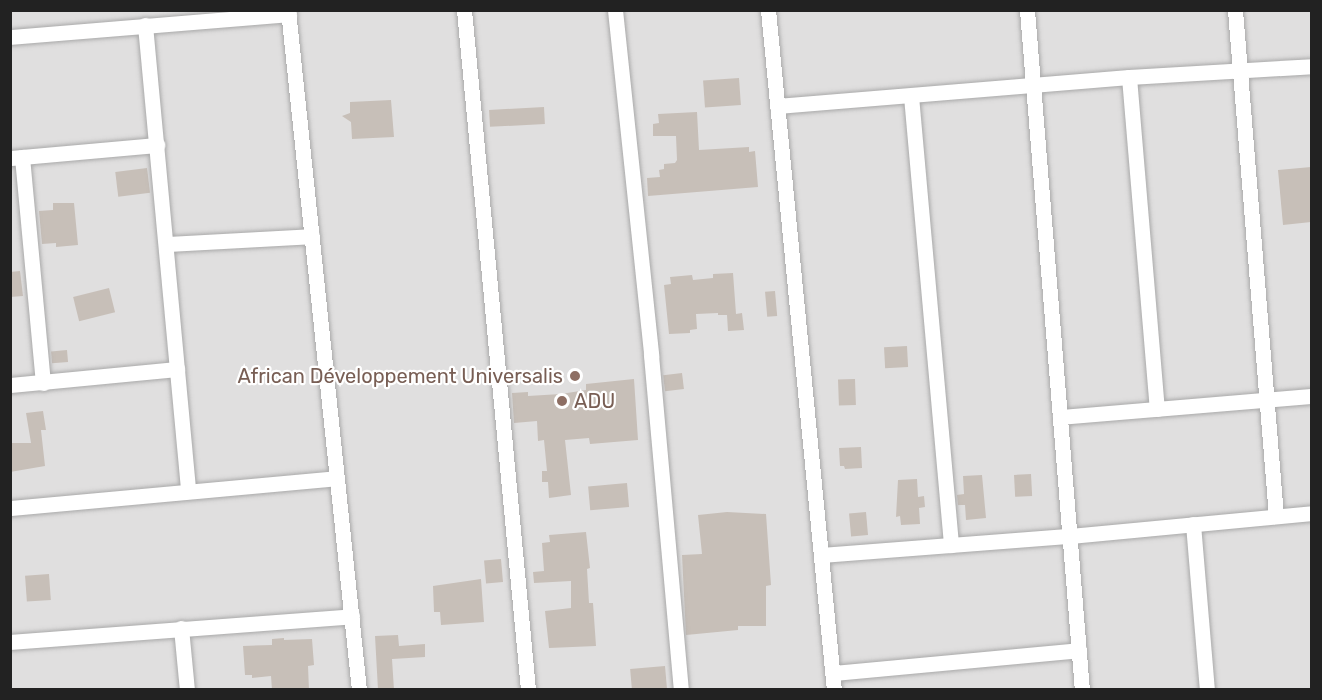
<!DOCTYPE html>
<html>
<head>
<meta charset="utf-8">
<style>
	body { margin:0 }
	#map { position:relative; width:1322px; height:700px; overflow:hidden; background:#f2efe9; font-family:Rubik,sans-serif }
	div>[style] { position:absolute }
	.residential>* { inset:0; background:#e0dfdf; transform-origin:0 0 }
	.building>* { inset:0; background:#c7bfb8; transform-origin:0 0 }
	.roads { filter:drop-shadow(0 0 2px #a9a9a9) drop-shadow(0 0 2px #a9a9a9) }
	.minor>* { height:15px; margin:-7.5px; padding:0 7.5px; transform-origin:7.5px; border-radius:7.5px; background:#fff }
	.dots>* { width:16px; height:16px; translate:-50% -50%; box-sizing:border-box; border:3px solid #fff; border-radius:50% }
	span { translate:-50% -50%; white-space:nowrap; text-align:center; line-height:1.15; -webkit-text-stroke:4.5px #fff; paint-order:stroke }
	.education-label { font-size:20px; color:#785e54 }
	.right { translate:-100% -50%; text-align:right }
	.left { translate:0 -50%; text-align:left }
	.frame { position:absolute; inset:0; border:12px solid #222; pointer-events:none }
</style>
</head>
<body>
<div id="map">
	<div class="residential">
		<i style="left:11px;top:11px;width:1300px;height:678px"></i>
	</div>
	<div class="building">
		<i style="left:739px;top:78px;width:27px;height:36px;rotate:86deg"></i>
		<i style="clip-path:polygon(391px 100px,394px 137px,352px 139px,351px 122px,342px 116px,350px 113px,350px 102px)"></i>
		<i style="left:544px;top:107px;width:17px;height:55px;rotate:87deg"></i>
		<i style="clip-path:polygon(697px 112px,699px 150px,749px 147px,749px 152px,755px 151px,758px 187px,648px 196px,647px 178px,660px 177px,659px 170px,664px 169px,664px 164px,675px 163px,677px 160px,676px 136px,653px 136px,653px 124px,659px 123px,658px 114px)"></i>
		<i style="clip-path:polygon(1311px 167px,1311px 222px,1283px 225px,1278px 170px)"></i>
		<i style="left:147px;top:168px;width:25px;height:32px;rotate:83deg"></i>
		<i style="clip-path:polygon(53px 203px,74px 203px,78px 245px,56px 247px,56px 243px,42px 244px,39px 211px,53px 210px)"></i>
		<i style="clip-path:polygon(20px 271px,23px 296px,10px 297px,10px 272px)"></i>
		<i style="clip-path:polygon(733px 273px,736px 314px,742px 313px,744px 330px,728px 331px,727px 315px,718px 315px,718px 313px,696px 314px,697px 329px,690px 330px,690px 333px,669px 334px,664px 285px,671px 284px,670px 277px,692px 275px,693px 280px,713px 278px,713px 274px)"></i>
		<i style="left:109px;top:288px;width:25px;height:37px;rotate:76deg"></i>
		<i style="left:775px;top:291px;width:25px;height:10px;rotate:85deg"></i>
		<i style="left:907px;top:346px;width:21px;height:23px;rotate:87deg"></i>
		<i style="left:67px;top:350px;width:12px;height:16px;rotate:85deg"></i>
		<i style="left:682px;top:373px;width:16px;height:19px;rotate:83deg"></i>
		<i style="clip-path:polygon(634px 379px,638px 440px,590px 444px,589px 438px,565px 440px,571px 495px,549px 498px,548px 482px,542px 482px,542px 471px,547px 471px,544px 440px,538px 441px,537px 421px,514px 423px,512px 393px,528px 392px,528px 396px,561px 394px,586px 390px,586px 384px)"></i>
		<i style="left:855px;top:379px;width:26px;height:17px;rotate:88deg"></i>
		<i style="clip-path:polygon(43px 411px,46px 430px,41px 430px,45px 466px,10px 472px,10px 443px,31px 443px,26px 413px)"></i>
		<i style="clip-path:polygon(861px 447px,862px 468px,845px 469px,844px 466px,840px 466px,839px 448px)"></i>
		<i style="left:1031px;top:474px;width:22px;height:17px;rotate:87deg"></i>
		<i style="clip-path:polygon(982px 475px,986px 518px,966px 520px,965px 505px,958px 505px,957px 495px,964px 494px,963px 476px)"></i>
		<i style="clip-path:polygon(917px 479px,918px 497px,924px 496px,925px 507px,919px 508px,920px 524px,901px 525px,900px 516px,896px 517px,898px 480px)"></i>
		<i style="left:627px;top:483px;width:24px;height:39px;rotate:85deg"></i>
		<i style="clip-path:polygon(727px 512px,766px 514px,771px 585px,766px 586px,766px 626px,738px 626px,738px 630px,686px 635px,682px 555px,702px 554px,698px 515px)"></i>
		<i style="left:866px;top:512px;width:23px;height:17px;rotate:85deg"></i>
		<i style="clip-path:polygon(586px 532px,590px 568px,587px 569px,589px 603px,593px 603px,596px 646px,549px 648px,545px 611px,571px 608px,571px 581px,534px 583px,533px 572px,544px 571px,542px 543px,550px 542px,549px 535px)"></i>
		<i style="left:501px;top:559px;width:23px;height:17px;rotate:85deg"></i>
		<i style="left:49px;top:574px;width:26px;height:24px;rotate:86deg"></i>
		<i style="clip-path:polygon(481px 579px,484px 622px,441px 625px,440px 612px,434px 612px,433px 586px)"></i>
		<i style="clip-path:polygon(398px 635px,399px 646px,425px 644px,425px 657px,392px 659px,394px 690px,378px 690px,375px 636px)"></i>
		<i style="clip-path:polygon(284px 638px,284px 640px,312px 639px,314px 665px,308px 666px,309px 690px,272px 690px,271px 676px,252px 678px,252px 675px,245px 675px,243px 646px,272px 645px,272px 639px)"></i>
		<i style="left:665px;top:666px;width:24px;height:35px;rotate:85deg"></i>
	</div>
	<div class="roads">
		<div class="minor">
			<i style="left:288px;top:10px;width:684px;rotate:84.04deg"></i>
			<i style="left:464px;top:10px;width:683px;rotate:84.62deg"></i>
			<i style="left:615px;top:10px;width:347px;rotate:84deg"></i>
			<i style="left:651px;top:355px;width:336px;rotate:84.9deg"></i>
			<i style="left:768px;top:10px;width:683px;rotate:84.46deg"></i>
			<i style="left:1027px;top:10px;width:682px;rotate:85.38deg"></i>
			<i style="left:1235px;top:10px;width:508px;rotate:85.37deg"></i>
			<i style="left:145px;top:25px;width:468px;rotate:84.7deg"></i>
			<i style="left:10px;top:37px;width:280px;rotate:-4.7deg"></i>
			<i style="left:1129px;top:77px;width:333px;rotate:85.2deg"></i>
			<i style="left:911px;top:96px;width:451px;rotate:84.9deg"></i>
			<i style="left:777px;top:106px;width:353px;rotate:-4.7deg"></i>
			<i style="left:1129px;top:77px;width:183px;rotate:-3.4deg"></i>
			<i style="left:22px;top:157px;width:227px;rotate:84.7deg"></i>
			<i style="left:10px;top:158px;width:148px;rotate:-5.1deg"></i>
			<i style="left:166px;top:244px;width:146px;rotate:-3.1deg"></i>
			<i style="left:10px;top:385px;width:168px;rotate:-5.5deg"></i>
			<i style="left:1060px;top:417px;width:253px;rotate:-4.8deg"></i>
			<i style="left:10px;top:508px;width:328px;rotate:-5.2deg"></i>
			<i style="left:1193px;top:524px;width:167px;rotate:85.2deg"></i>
			<i style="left:821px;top:555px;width:250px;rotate:-4.4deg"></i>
			<i style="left:1070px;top:536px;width:243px;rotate:-5.4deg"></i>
			<i style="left:181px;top:628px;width:62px;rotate:84.5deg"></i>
			<i style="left:10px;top:642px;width:343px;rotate:-4.3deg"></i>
			<i style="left:833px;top:673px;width:247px;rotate:-5.3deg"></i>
		</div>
	</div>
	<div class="dots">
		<i style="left:575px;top:376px;background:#8d6e63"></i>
		<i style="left:562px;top:401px;background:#8d6e63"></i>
	</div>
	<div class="education-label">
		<span class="right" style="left:563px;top:376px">African Développement Universalis</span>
		<span class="left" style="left:574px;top:401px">ADU</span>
	</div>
	<div class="frame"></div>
</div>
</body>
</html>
